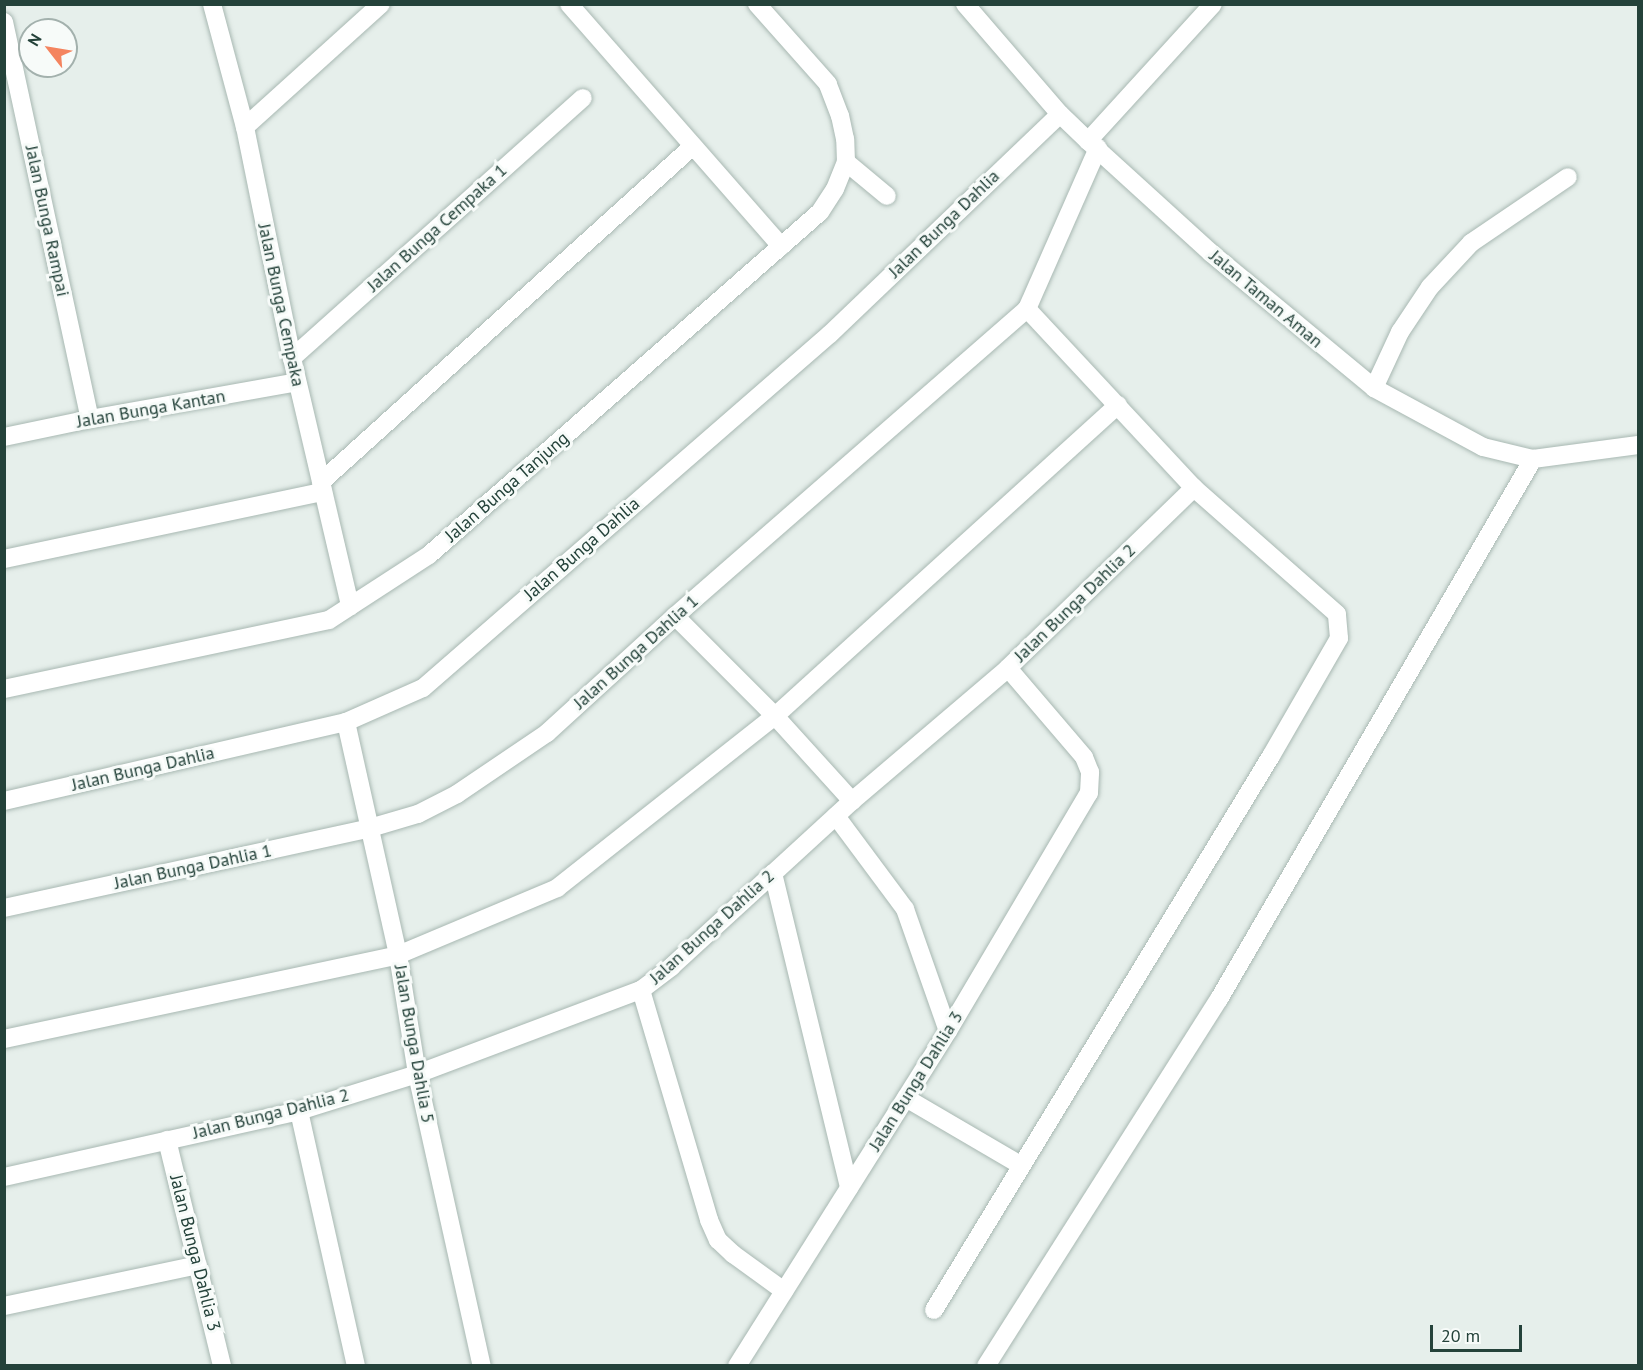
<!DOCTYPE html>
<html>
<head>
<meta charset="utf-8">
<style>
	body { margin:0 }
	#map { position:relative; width:1643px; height:1370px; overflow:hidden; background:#e6efeb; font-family:"PT Sans",sans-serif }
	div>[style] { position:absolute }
	.roads { filter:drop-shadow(0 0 2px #a8b8b2) drop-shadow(0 0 2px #a8b8b2) }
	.lane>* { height:18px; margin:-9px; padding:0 9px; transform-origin:9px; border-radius:9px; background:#fff }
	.street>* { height:18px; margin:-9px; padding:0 9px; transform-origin:9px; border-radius:9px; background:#fff }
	span { translate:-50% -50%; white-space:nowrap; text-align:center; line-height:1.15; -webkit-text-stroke:6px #f7fbf9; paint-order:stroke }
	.street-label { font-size:18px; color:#24423a }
	.frame { position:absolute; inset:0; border:6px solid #24423a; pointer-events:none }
	.north { position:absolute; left:18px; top:18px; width:60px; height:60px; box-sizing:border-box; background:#f7fbf9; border:2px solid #a3b1ad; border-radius:50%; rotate:301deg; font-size:16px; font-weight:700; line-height:24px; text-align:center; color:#24423a }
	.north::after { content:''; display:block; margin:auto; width:21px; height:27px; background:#f4845f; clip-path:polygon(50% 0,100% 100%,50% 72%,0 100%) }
	.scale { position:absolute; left:1430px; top:1325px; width:92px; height:27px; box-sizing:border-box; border:3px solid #24423a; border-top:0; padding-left:8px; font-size:18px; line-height:21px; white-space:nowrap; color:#24423a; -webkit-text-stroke:4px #f7fbf9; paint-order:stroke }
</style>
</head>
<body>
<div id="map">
	<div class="roads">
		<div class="lane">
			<i style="left:569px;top:4px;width:322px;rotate:48.8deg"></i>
			<i style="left:1088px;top:141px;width:185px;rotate:-47.6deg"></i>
			<i style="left:1374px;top:388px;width:62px;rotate:-65.1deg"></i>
			<i style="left:1400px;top:332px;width:54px;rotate:-56.3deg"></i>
			<i style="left:1430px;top:287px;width:60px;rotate:-47deg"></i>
			<i style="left:1471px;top:243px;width:117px;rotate:-34.2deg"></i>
			<i style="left:321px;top:482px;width:501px;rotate:-42.09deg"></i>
			<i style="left:4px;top:559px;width:326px;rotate:-11.9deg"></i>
			<i style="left:675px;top:616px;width:141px;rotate:45deg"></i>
			<i style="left:775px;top:716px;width:115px;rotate:47.8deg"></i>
			<i style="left:773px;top:873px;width:324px;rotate:76.4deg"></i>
			<i style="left:4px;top:1039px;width:403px;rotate:-12deg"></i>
			<i style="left:398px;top:955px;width:173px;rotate:-22.8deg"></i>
			<i style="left:557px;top:888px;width:278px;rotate:-38.3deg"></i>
			<i style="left:775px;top:716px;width:463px;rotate:-42.2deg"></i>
			<i style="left:906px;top:1098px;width:132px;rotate:30.4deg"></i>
			<i style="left:299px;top:1111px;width:261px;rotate:77.4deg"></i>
			<i style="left:4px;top:1306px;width:198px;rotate:-11.9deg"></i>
			<i style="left:986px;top:1366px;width:435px;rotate:-57.6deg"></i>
			<i style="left:1219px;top:999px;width:625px;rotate:-59.82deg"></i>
		</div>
		<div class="street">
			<i style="left:212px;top:4px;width:127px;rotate:75deg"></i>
			<i style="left:245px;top:127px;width:236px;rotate:78.5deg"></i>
			<i style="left:292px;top:358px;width:255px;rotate:76.8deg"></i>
			<i style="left:965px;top:4px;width:145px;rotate:49.2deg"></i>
			<i style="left:1060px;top:114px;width:39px;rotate:44deg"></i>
			<i style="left:1088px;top:141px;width:166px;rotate:42.3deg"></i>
			<i style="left:1211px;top:253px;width:212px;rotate:39.6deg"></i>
			<i style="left:1374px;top:388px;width:124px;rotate:28.4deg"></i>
			<i style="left:1483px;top:447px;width:51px;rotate:13.5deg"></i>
			<i style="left:1533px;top:459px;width:106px;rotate:-7.6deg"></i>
			<i style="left:4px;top:22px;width:406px;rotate:77.8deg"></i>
			<i style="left:245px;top:127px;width:183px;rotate:-42.1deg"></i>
			<i style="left:846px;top:162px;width:53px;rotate:39.7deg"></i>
			<i style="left:292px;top:358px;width:390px;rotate:-41.8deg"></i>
			<i style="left:4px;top:437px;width:88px;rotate:-11.8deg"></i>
			<i style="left:90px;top:419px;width:210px;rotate:-10.1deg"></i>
			<i style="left:4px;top:689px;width:332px;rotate:-12deg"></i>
			<i style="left:329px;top:620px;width:119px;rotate:-33deg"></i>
			<i style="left:429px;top:555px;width:520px;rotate:-41.26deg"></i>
			<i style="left:820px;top:212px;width:27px;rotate:-57deg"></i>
			<i style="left:835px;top:189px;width:29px;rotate:-68deg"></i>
			<i style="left:846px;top:162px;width:23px;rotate:-92deg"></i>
			<i style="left:845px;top:139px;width:24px;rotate:-102deg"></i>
			<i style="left:840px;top:116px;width:34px;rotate:-111deg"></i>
			<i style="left:828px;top:84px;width:107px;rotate:-131.6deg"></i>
			<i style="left:346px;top:722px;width:239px;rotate:77.4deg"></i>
			<i style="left:398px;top:955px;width:121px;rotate:80.9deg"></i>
			<i style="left:417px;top:1074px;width:299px;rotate:77.5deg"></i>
			<i style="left:4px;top:801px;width:351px;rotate:-13deg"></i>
			<i style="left:346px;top:722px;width:84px;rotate:-23.8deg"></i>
			<i style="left:423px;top:688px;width:539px;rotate:-41.02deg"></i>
			<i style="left:830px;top:334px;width:318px;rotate:-43.7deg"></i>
			<i style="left:836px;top:816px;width:116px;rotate:53.4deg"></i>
			<i style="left:905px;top:909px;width:129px;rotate:70.6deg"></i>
			<i style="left:4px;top:908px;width:375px;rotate:-12.3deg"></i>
			<i style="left:370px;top:828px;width:50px;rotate:-16.3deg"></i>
			<i style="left:418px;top:814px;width:44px;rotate:-27.1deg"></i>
			<i style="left:457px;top:794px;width:109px;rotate:-34.1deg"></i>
			<i style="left:547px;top:733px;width:173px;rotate:-42.4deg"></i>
			<i style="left:675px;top:616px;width:467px;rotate:-41.1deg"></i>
			<i style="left:1027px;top:309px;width:176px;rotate:-66.2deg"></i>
			<i style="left:641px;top:990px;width:240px;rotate:73.5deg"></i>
			<i style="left:709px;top:1220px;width:22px;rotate:66deg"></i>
			<i style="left:718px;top:1240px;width:21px;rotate:43deg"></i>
			<i style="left:733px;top:1254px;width:63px;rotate:36deg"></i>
			<i style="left:167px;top:1140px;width:233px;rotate:76.3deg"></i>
			<i style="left:4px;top:1177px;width:302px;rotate:-12.6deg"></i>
			<i style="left:299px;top:1111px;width:124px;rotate:-17.4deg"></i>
			<i style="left:417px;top:1074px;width:239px;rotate:-20.6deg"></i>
			<i style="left:641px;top:990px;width:38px;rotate:-37deg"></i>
			<i style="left:671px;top:967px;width:246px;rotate:-42.5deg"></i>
			<i style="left:852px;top:801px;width:205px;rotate:-40.4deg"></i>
			<i style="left:1008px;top:668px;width:259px;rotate:-44.1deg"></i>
			<i style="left:934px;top:1310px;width:648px;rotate:-58.69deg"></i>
			<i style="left:1271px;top:756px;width:136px;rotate:-60deg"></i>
			<i style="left:1339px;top:638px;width:24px;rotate:-95deg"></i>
			<i style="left:1337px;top:614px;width:191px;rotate:-138.6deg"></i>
			<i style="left:1194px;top:488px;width:245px;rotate:-133deg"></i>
			<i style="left:737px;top:1366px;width:396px;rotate:-57.8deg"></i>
			<i style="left:948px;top:1031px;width:277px;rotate:-59.4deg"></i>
			<i style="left:1089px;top:793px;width:21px;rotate:-87deg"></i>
			<i style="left:1090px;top:772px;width:16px;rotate:-112deg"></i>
			<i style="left:1084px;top:757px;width:117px;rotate:-130.5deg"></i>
		</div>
	</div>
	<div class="street-label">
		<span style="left:47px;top:221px;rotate:78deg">Jalan Bunga Rampai</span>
		<span style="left:944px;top:224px;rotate:-44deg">Jalan Bunga Dahlia</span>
		<span style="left:437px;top:228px;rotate:-42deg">Jalan Bunga Cempaka 1</span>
		<span style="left:1266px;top:299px;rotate:40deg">Jalan Taman Aman</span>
		<span style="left:281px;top:305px;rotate:78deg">Jalan Bunga Cempaka</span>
		<span style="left:151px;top:409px;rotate:-10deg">Jalan Bunga Kantan</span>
		<span style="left:507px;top:487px;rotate:-41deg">Jalan Bunga Tanjung</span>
		<span style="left:582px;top:549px;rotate:-41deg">Jalan Bunga Dahlia</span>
		<span style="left:1075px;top:603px;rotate:-44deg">Jalan Bunga Dahlia 2</span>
		<span style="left:636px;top:652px;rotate:-42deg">Jalan Bunga Dahlia 1</span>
		<span style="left:143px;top:769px;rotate:-13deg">Jalan Bunga Dahlia</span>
		<span style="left:193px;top:867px;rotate:-12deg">Jalan Bunga Dahlia 1</span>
		<span style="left:712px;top:927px;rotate:-42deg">Jalan Bunga Dahlia 2</span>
		<span style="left:414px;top:1044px;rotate:80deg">Jalan Bunga Dahlia 5</span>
		<span style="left:916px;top:1081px;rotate:-58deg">Jalan Bunga Dahlia 3</span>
		<span style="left:271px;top:1114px;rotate:-14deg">Jalan Bunga Dahlia 2</span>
		<span style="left:195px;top:1253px;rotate:76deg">Jalan Bunga Dahlia 3</span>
	</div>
	<div class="frame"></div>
	<div class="north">N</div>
	<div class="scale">20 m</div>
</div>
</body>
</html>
